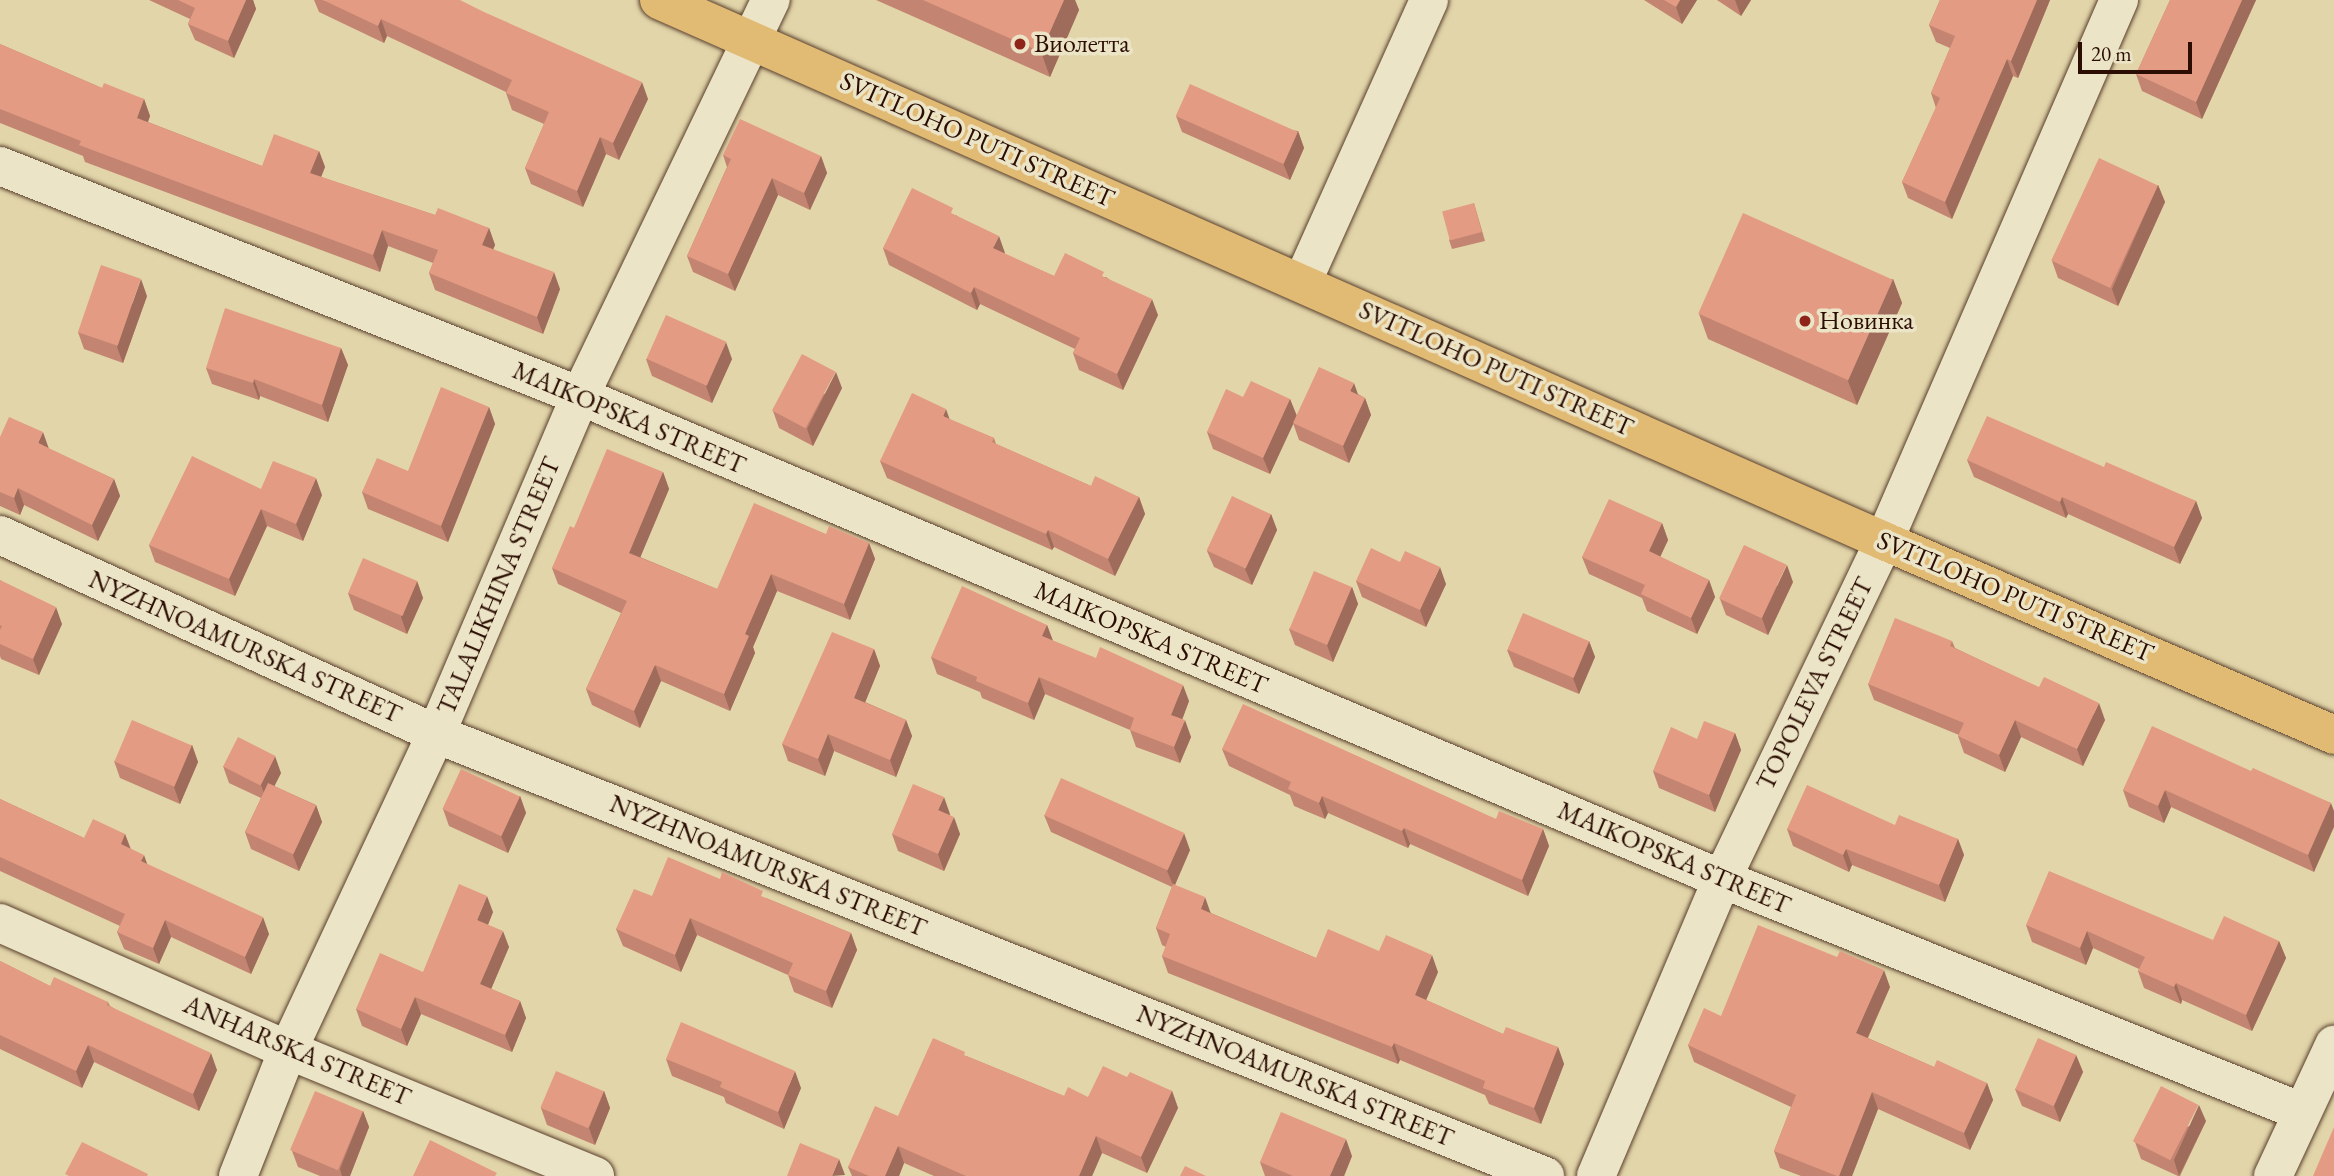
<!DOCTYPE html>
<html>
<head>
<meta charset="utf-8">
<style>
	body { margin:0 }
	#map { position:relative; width:2334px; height:1176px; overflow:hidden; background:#e2d5a9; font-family:"EB Garamond",serif }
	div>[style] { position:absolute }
	.roads { filter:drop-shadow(0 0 2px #593f2c) drop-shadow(0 0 2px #593f2c) }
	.minor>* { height:38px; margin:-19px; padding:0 19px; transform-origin:19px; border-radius:19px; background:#ece4c7 }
	.major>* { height:38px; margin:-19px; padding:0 19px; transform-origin:19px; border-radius:19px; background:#e1ba74 }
	.wall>* { inset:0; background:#c38571 }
	.shaded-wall>* { inset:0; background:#9f6c5c }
	.building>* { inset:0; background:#e39b83; transform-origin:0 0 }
	.dots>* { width:19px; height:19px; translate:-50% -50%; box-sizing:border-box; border:4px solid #ece4c7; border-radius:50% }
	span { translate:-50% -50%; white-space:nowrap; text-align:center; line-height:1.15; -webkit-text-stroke:7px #ece4c7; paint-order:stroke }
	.poi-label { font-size:26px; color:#2b0d02 }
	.left { translate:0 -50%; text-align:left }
	.street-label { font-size:26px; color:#2b0d02 }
	.scale { position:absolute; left:2078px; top:42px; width:114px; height:32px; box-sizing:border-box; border:4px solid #2b0d02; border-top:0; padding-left:9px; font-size:21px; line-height:24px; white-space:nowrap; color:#2b0d02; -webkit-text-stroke:5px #ece4c7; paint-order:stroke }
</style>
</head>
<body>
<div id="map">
	<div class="roads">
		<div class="minor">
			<i style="left:0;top:166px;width:624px;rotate:21.63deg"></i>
			<i style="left:580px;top:396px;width:1240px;rotate:22.93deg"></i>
			<i style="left:1722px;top:879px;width:625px;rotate:21.89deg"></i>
			<i style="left:1302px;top:283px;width:310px;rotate:-65.8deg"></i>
			<i style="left:0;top:535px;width:479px;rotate:24.5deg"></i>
			<i style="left:436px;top:734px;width:1194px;rotate:21.73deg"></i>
			<i style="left:0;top:923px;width:315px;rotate:23.8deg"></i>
			<i style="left:288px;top:1050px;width:332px;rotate:22.3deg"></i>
			<i style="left:238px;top:1176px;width:136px;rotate:-68.4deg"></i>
			<i style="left:288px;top:1050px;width:349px;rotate:-64.9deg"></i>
			<i style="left:436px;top:734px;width:367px;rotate:-66.9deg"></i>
			<i style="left:580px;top:396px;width:440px;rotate:-64.3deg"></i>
			<i style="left:1596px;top:1176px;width:323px;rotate:-67deg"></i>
			<i style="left:1722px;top:879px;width:375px;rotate:-64.4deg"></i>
			<i style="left:1884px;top:541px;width:590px;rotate:-66.52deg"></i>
			<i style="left:2273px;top:1176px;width:145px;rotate:-65deg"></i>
		</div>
		<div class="major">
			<i style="left:659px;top:0;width:1339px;rotate:23.83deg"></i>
			<i style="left:1884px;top:541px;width:490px;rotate:23.3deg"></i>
		</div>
	</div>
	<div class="wall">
		<i style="clip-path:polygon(149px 0,253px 0,256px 9px,234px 58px,195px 40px,188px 24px,190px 19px)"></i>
		<i style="clip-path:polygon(314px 0,323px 0,648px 99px,619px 160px,606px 154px,583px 207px,531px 184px,525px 168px,544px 124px,512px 110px,506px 93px,506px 92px,387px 36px,384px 43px,319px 12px)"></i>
		<i style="clip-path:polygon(876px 0,1075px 0,1079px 10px,1050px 77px)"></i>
		<i style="clip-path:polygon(1644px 0,1697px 0,1682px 24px)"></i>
		<i style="clip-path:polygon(1717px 0,1751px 0,1741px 16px)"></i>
		<i style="clip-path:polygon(1940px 0,2050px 0,2018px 78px,2013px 76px,1952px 219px,1908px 198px,1902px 182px,1936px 108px,1931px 93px,1950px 48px,1936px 42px,1929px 25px)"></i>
		<i style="clip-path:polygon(2170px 0,2256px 0,2202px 119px,2142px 91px,2136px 74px)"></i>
		<i style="clip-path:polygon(0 44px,102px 88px,144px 99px,150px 116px,148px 122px,262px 166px,319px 151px,325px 167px,321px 177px,435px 215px,489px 228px,495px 245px,493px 249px,560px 289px,543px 334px,435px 290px,429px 273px,433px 263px,388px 246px,380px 272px,85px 162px,83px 156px,0 123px)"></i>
		<i style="clip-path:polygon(1176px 116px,1298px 131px,1304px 148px,1290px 180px,1182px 132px)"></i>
		<i style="clip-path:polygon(723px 155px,821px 156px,827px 173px,810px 210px,778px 195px,735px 291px,693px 272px,687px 256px,727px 167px)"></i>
		<i style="clip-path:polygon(2158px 185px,2165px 202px,2118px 306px,2058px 278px,2052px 261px)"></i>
		<i style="clip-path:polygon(1474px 203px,1485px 241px,1452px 249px,1449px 240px)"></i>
		<i style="clip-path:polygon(956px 215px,1004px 254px,1054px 276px,1106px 277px,1158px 315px,1123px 390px,1079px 370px,1073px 353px,1075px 349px,980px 304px,977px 310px,889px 265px,883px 248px)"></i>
		<i style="clip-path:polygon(1893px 279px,1902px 303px,1857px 405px,1708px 339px,1699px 314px)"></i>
		<i style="clip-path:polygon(147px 296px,123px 363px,84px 349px,78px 332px)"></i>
		<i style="clip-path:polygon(341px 348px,348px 365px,328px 422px,260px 396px,259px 400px,212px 384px,206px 368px)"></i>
		<i style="clip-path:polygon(646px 359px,732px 359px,712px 403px,652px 376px)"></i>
		<i style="clip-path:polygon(842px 388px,813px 446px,779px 428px,773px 411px)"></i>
		<i style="clip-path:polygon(1358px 394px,1365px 398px,1371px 415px,1349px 463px,1299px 440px,1293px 423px,1270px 474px,1213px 449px,1207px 432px,1290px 399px,1296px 416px)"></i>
		<i style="clip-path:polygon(489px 407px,495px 424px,448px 542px,368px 509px,362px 492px,408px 471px)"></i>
		<i style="clip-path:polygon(950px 420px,994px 438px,996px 444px,1091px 486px,1139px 497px,1145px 514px,1115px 576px,1054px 547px,1052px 550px,887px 478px,880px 461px)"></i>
		<i style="clip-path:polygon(0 437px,49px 449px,114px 479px,120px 496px,98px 541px,24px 505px,20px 515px,0 506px)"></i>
		<i style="clip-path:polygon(1967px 460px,2104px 467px,2196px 501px,2202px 518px,2180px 564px,2068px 514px,2066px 518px,1974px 477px)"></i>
		<i style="clip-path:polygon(663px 472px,669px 489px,640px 557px,717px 589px,826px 534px,869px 543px,875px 559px,850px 620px,777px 591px,753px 647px,755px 653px,730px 711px,661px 681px,640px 728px,592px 705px,586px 689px,621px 613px,558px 584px,552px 568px,574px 528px)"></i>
		<i style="clip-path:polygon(261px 489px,322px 495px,303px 541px,267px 526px,235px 596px,155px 562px,149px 545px)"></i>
		<i style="clip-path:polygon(1271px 514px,1277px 530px,1252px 585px,1214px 567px,1207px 551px)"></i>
		<i style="clip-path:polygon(1662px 523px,1668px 540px,1660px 557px,1709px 580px,1715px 597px,1697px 634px,1647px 611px,1642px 598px,1589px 574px,1582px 557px)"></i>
		<i style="clip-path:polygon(1400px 562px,1446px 584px,1426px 627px,1362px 597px,1356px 581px)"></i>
		<i style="clip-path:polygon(0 580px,62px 624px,39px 675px,1px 659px,0 656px)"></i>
		<i style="clip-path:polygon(417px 581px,423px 598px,407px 634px,354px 610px,348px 593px)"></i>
		<i style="clip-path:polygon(1793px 582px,1768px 635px,1726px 615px,1720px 599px)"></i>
		<i style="clip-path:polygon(1352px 587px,1358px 604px,1333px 662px,1295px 645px,1289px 629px)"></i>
		<i style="clip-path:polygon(1047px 625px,1053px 641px,1189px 701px,1182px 719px,1191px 737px,1180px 763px,1136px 747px,1130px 730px,1045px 694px,1034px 720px,982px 698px,980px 692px,937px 674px,931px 657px)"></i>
		<i style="clip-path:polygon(1589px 641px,1595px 657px,1579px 694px,1514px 667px,1507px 650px)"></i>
		<i style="clip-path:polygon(1952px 641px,1955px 648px,2105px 720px,2083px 766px,2021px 737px,2005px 772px,1964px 753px,1958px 736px,1959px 735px,1874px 700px,1868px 684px)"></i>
		<i style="clip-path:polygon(874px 649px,880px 666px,865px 702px,906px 720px,912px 736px,896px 777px,834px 751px,825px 776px,788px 761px,782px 744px)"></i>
		<i style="clip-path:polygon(1735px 733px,1741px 750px,1715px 812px,1659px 788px,1653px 771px,1697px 739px)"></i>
		<i style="clip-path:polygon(192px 745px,198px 762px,180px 804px,120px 778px,114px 761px)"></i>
		<i style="clip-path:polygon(1222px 749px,1496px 819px,1543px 829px,1549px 846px,1528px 896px,1410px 844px,1408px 848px,1328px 813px,1325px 819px,1294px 806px,1290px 795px,1229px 766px)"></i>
		<i style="clip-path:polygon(223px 766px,281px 773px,274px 786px,316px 805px,322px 822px,299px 871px,251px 849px,245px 832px,261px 798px,229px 783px)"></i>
		<i style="clip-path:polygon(2251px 771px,2331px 803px,2314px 872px,2171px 807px,2164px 823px,2129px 807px,2123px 790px)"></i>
		<i style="clip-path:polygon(520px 796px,526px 813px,508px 853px,449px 826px,443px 809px)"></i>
		<i style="clip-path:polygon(0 799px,84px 838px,125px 834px,131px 849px,147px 864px,269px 934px,251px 974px,171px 937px,159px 964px,124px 949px,117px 932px,120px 926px,0 871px)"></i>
		<i style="clip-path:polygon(950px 814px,950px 815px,960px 834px,944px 871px,898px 851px,892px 834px)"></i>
		<i style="clip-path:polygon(1044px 815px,1190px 850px,1175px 885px,1211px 913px,1316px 958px,1379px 951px,1438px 972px,1426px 1000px,1503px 1034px,1558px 1047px,1564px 1064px,1541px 1124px,1489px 1104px,1485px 1095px,1400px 1060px,1398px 1064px,1168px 973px,1162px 956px,1166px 947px,1162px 945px,1156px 928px,1172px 887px,1051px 832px)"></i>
		<i style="clip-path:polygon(1895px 825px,1958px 839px,1964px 855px,1945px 902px,1852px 865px,1849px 872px,1793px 846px,1787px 829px)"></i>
		<i style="clip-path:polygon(652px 896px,766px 898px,851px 933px,857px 950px,832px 1008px,794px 992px,788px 975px,697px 935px,681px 972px,623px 946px,616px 929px)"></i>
		<i style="clip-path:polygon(493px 912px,488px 925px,509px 947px,491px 989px,520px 1001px,526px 1018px,512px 1052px,421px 1014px,407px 1046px,362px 1026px,356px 1009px,423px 972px)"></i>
		<i style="clip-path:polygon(2026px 925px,2213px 940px,2279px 941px,2286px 958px,2252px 1031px,2182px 1000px,2181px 1004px,2144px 988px,2138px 971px,2139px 969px,2093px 948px,2086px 965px,2032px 942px)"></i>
		<i style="clip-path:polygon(0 961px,50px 986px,108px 1002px,110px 1006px,217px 1070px,199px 1111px,94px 1062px,82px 1088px,0 1049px)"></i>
		<i style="clip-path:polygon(1890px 987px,1868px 1038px,1934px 1067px,1987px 1083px,1993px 1100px,1970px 1150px,1878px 1109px,1852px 1176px,1801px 1176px,1780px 1168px,1774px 1151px,1791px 1107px,1694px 1062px,1688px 1045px,1721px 1016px)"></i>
		<i style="clip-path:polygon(2076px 1055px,2083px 1072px,2060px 1122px,2022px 1106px,2015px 1089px)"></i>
		<i style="clip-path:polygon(966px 1056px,1064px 1096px,1088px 1097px,1127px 1077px,1172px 1091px,1178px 1108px,1147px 1173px,1102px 1153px,1092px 1176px,934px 1176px,904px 1163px,899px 1176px,852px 1176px,848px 1167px,898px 1116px)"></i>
		<i style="clip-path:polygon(666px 1059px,801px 1088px,784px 1129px,726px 1103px,724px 1097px,672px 1076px)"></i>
		<i style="clip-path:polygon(604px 1091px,610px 1108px,595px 1145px,547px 1125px,541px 1108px)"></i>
		<i style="clip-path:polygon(363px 1111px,369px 1127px,350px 1176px,320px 1176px,298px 1167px,292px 1151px)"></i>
		<i style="clip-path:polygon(2206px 1121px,2180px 1176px,2178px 1176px,2141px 1159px,2135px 1142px)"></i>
		<i style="clip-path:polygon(1352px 1156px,1344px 1176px,1265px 1176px,1260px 1162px)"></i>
	</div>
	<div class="shaded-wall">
		<i style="clip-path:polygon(246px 0,253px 0,256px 9px,234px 58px,228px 41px)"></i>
		<i style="clip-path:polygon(1064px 0,1075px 0,1079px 10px,1050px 77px,1041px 52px)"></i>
		<i style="clip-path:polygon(1680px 0,1697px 0,1682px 24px,1676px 7px)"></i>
		<i style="clip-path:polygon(1735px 0,1751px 0,1741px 16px)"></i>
		<i style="clip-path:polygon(2037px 0,2050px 0,2018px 78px,2011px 61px)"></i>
		<i style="clip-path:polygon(2242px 0,2256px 0,2202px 119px,2196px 102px)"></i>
		<i style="clip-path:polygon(381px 19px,387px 36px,384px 43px,378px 26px)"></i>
		<i style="clip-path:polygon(2007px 59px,2013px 76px,1952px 219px,1945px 202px)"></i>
		<i style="clip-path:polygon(642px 82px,648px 99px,619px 160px,613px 143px)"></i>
		<i style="clip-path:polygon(144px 99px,150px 116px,143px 135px,137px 118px)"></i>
		<i style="clip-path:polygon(1298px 131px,1304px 148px,1290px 180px,1283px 163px)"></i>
		<i style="clip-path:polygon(600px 137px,606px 154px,583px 207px,577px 191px)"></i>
		<i style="clip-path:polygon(319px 151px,325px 167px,316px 190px,310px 173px)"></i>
		<i style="clip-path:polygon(821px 156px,827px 173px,810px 210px,804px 193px)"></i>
		<i style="clip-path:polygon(772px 178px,778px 195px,735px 291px,728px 274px)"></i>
		<i style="clip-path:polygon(2158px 185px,2165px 202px,2118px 306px,2112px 289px)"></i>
		<i style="clip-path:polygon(489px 228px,495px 245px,488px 262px,482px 245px)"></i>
		<i style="clip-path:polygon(382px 230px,388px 246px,380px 272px,373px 255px)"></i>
		<i style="clip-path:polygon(999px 236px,1005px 253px,999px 265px,993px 248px)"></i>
		<i style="clip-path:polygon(554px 272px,560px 289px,543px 334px,537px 317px)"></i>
		<i style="clip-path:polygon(141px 279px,147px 296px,123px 363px,117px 347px)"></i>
		<i style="clip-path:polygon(1893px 279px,1902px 303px,1857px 405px,1848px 381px)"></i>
		<i style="clip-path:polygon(974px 287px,980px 304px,977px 310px,971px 293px)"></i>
		<i style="clip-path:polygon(1152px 299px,1158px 315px,1123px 390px,1117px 374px)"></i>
		<i style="clip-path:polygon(726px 342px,732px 359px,712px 403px,706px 386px)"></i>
		<i style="clip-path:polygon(341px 348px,348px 365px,328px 422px,322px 405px)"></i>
		<i style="clip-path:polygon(836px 372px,842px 388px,813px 446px,807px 429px)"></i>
		<i style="clip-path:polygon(254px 379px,260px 396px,259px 400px,253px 383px)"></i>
		<i style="clip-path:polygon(1354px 383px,1360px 400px,1350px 391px)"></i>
		<i style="clip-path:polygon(1365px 398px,1371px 415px,1349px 463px,1343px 446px)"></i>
		<i style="clip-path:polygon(1290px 399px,1297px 416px,1270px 474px,1263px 458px)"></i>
		<i style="clip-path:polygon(489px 407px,495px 424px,448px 542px,441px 526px)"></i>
		<i style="clip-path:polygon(946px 409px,952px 426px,943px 416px)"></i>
		<i style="clip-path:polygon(43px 432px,49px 449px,38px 443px)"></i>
		<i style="clip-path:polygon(663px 472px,669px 489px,635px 570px,629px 553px)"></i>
		<i style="clip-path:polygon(316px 478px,322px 495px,303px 541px,296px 524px)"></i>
		<i style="clip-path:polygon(114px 479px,120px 496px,98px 541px,92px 525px)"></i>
		<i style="clip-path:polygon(18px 488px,24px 505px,20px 515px,14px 498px)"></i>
		<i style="clip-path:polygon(1139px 497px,1145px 514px,1115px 576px,1108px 559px)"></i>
		<i style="clip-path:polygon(2062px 497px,2068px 514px,2066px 518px,2060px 502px)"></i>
		<i style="clip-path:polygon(2196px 501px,2202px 518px,2180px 564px,2174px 547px)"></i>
		<i style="clip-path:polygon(261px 509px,267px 526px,235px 596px,229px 579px)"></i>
		<i style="clip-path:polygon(1271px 514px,1277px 530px,1252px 585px,1245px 569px)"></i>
		<i style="clip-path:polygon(1662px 523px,1668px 540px,1655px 568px,1649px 551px)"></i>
		<i style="clip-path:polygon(1048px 530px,1054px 547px,1052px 550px,1046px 534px)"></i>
		<i style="clip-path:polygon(869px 543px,875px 559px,850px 620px,844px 604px)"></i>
		<i style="clip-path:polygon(1787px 565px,1793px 582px,1768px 635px,1762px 618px)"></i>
		<i style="clip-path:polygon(1440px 567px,1446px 584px,1426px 627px,1420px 610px)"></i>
		<i style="clip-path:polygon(771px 574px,777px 591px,753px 647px,755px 653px,730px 711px,724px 694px,745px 634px)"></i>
		<i style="clip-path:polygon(1709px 580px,1715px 597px,1697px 634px,1691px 618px)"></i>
		<i style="clip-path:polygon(417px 581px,423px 598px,407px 634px,401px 617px)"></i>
		<i style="clip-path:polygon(1352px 587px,1358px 604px,1333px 662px,1327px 645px)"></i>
		<i style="clip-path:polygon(56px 607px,62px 624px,39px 675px,33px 659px)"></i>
		<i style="clip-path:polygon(1047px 625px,1053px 641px,1042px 636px)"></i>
		<i style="clip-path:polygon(1589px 641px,1595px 657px,1579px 694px,1573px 678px)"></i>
		<i style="clip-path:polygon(874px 649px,880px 666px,860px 715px,854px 698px)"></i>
		<i style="clip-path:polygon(655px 665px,661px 681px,640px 728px,634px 711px)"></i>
		<i style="clip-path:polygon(1039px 677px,1045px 694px,1034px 720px,1028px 703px)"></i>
		<i style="clip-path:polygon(1183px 685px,1189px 701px,1178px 731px,1171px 715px)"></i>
		<i style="clip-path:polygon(2099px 703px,2105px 720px,2083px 766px,2077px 749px)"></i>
		<i style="clip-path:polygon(906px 720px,912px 736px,896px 777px,890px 760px)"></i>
		<i style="clip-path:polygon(1185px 720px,1191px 737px,1180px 763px,1174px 747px)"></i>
		<i style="clip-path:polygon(2015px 720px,2021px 737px,2005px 772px,1999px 755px)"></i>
		<i style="clip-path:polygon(1735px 733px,1741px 750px,1715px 812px,1709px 795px)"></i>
		<i style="clip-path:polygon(828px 734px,834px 751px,825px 776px,818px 759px)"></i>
		<i style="clip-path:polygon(192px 745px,198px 762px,180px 804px,174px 787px)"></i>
		<i style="clip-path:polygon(275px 756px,281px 773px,267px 801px,261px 785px)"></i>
		<i style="clip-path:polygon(2165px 790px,2171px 807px,2164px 823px,2158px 806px)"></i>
		<i style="clip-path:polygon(520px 796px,526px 813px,508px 853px,501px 836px)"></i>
		<i style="clip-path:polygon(1322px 796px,1328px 813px,1325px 819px,1319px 803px)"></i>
		<i style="clip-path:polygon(944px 797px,950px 814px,944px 827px,938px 810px)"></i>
		<i style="clip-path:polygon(2331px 803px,2334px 811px,2334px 827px,2314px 872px,2308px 855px)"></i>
		<i style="clip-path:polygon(316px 805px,322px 822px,299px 871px,293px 855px)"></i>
		<i style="clip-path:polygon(954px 817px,960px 834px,944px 871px,938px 854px)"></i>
		<i style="clip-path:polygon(1404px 828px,1410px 844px,1408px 848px,1402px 831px)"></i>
		<i style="clip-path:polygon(1543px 829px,1549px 846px,1528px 896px,1522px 880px)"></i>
		<i style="clip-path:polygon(1184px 833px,1190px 850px,1174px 887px,1167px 871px)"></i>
		<i style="clip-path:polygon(125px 834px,131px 851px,121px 844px)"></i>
		<i style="clip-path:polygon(1958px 839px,1964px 855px,1945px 902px,1939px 885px)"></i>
		<i style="clip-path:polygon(1846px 849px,1852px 865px,1849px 872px,1843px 855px)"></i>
		<i style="clip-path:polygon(144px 855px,150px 872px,141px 861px)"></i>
		<i style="clip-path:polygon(487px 896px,493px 912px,483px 937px,477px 920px)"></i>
		<i style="clip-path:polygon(1205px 897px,1211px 914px,1201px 909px)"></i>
		<i style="clip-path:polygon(263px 917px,269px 934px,251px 974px,245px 957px)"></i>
		<i style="clip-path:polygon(690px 918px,697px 935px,681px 972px,675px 955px)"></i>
		<i style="clip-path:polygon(165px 920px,171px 937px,159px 964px,153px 948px)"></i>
		<i style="clip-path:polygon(503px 931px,509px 947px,486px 1001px,480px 984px)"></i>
		<i style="clip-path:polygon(2087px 931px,2093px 948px,2086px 965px,2080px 948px)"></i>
		<i style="clip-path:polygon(851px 933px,857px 950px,832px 1008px,826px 991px)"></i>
		<i style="clip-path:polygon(2279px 941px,2286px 958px,2252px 1031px,2246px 1015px)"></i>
		<i style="clip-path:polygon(1432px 955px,1438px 972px,1421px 1012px,1415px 995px)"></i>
		<i style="clip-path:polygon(1884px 970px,1890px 987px,1862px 1050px,1856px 1033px)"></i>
		<i style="clip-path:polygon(2176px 983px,2182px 1000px,2181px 1004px,2174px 987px)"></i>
		<i style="clip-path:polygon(415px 997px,421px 1014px,407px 1046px,401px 1029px)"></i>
		<i style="clip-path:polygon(520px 1001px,526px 1018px,512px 1052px,505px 1035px)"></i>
		<i style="clip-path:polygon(1394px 1043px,1400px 1060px,1398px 1064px,1392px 1047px)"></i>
		<i style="clip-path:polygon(88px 1045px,94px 1062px,82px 1088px,76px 1071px)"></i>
		<i style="clip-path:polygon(1558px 1047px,1564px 1064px,1541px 1124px,1534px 1108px)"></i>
		<i style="clip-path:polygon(211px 1053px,217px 1070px,199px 1111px,193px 1094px)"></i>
		<i style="clip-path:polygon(2076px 1055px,2083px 1072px,2060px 1122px,2054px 1106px)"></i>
		<i style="clip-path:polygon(795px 1071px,801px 1088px,784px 1129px,778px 1112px)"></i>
		<i style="clip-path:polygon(1987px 1083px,1993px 1100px,1970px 1150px,1964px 1133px)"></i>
		<i style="clip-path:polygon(604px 1091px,610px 1108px,595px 1145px,589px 1128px)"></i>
		<i style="clip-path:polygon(1172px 1091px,1178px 1108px,1147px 1173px,1141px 1157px)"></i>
		<i style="clip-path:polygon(1872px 1092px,1878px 1109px,1852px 1176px,1839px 1176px)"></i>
		<i style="clip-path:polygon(2199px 1105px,2206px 1121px,2179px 1176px,2174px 1160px)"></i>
		<i style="clip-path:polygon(363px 1111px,369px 1127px,350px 1176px,342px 1176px,340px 1169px)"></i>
		<i style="clip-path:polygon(1096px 1136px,1102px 1153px,1092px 1176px,1079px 1176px)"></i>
		<i style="clip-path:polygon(1346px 1139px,1352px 1156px,1344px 1176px,1330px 1176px)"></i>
		<i style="clip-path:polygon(898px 1146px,904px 1163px,899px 1176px,885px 1176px)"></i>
		<i style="clip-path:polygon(839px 1159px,845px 1175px,832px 1176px)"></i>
	</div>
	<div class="building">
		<i style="clip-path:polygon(178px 0,246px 0,228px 41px,188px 24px,195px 8px)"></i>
		<i style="clip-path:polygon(323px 0,460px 0,484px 12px,642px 82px,613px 143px,600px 137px,577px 191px,525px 168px,549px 112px,506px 93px,512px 80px,381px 19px,378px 26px)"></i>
		<i style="clip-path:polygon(923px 0,1064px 0,1041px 52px)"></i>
		<i style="clip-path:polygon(1664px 0,1680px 0,1676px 7px)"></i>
		<i style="clip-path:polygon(1940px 0,2037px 0,2011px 61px,2007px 59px,1945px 202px,1902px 182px,1940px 98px,1931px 93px,1955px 36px,1929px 25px)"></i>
		<i style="clip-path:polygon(2170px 0,2242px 0,2196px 102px,2136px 74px)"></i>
		<i style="clip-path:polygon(0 44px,102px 88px,104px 83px,144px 99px,137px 118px,262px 166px,274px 134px,319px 151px,310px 173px,435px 215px,438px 208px,489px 228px,482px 245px,554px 272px,537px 317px,429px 273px,438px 250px,382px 230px,373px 255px,79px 145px,81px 141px,0 109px)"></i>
		<i style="left:1190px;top:84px;width:118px;height:35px;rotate:24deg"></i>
		<i style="clip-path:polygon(740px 119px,821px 156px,804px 193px,772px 178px,728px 274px,687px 256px,731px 159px,723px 155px)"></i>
		<i style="left:2099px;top:158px;width:65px;height:113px;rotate:25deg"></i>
		<i style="clip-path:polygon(912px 188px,953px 208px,951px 213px,999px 236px,993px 248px,1054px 276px,1065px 253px,1104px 272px,1102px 276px,1152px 299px,1117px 374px,1073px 353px,1080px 338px,974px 287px,971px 293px,883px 248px)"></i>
		<i style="left:1474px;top:203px;width:30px;height:33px;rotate:75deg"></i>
		<i style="left:1743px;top:213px;width:164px;height:110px;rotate:24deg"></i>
		<i style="left:101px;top:265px;width:42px;height:71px;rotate:19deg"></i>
		<i style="clip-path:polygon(225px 308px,341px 348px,322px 405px,254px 379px,253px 383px,206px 368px)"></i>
		<i style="left:666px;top:315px;width:66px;height:48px;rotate:24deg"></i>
		<i style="left:802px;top:354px;width:38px;height:64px;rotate:28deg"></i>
		<i style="clip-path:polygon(1319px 367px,1354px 383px,1350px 391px,1365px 398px,1343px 446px,1293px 423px)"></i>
		<i style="clip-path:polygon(1251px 381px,1290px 399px,1263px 458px,1207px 432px,1226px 389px,1243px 397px)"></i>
		<i style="clip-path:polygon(441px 387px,489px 407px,441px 526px,362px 492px,377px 458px,408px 471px)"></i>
		<i style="clip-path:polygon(912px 393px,946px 409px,943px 416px,994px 438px,992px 442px,1091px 486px,1095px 476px,1139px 497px,1108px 559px,1048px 530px,1046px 534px,880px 461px)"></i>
		<i style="clip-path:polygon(1987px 416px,2104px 467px,2106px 462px,2196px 501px,2174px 547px,2062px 497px,2060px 502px,1967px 460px)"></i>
		<i style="clip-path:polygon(9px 417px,43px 432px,38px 443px,114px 479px,92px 525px,18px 488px,14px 498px,0 492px,0 437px)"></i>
		<i style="clip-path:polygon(607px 449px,663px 472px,629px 553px,717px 589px,754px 503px,826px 534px,829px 526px,869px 543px,844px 604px,771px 574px,745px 634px,749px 636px,724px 694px,655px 665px,634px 711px,586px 689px,627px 601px,552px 568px,570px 526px,574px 528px)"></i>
		<i style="clip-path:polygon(192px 456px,261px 489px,273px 461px,316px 478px,296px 524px,261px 509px,229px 579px,149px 545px)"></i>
		<i style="left:1232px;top:496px;width:43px;height:60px;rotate:25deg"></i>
		<i style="clip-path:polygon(1609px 499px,1662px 523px,1649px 551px,1709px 580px,1691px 618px,1641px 594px,1645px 585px,1582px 557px)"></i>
		<i style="left:1744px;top:545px;width:47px;height:59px;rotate:25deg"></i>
		<i style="clip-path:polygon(1371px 548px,1400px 562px,1405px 551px,1440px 567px,1420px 610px,1356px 581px)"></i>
		<i style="left:363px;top:558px;width:59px;height:38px;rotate:23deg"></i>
		<i style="left:1314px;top:571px;width:41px;height:63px;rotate:23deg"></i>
		<i style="clip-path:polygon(0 580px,56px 607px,33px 659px,0 644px,0 630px,2px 626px,0 625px)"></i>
		<i style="clip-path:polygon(962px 586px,1047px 625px,1042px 636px,1096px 658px,1100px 647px,1183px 685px,1171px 715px,1185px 720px,1174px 747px,1130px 730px,1134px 718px,1039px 677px,1028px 703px,976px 681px,977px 677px,931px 657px)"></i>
		<i style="left:1523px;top:613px;width:72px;height:40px;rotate:23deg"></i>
		<i style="clip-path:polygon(1895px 618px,1952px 641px,1950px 646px,2039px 687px,2044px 677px,2099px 703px,2077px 749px,2015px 720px,1999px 755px,1958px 736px,1964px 723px,1868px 684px)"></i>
		<i style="clip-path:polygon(832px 632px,874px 649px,854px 698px,906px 720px,890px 760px,828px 734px,818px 759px,782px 744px)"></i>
		<i style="clip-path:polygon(1243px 704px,1496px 819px,1499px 811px,1543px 829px,1522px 880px,1404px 828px,1402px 831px,1322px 796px,1319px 803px,1288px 789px,1291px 782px,1222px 749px)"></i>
		<i style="left:132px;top:720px;width:65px;height:45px;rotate:23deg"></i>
		<i style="clip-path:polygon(1704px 721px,1735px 733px,1709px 795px,1653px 771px,1671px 727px,1697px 739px)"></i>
		<i style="clip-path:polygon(2152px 726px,2251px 771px,2253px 768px,2331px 803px,2308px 855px,2165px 790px,2158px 806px,2123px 790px)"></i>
		<i style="left:238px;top:737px;width:42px;height:33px;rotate:27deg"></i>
		<i style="left:461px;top:769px;width:65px;height:44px;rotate:25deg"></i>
		<i style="left:1061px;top:778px;width:135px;height:41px;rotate:24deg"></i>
		<i style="left:268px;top:783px;width:53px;height:54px;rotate:25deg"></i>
		<i style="clip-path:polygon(913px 784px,944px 797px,938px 810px,954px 817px,938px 854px,892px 834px)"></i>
		<i style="clip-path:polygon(1807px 785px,1895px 825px,1899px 815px,1958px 839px,1939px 885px,1846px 849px,1843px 855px,1787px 829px)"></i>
		<i style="clip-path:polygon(0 799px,84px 838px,93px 819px,125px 834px,121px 844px,144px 855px,141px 861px,263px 917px,245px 957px,165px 920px,153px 948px,117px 932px,125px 914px,0 857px)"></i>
		<i style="clip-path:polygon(668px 857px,720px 879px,722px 872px,763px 891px,761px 896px,851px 933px,826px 991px,788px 975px,793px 963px,690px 918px,675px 955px,616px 929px,634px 889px,652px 896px)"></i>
		<i style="clip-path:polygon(2049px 871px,2213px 940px,2224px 916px,2279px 941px,2246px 1015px,2176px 983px,2174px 987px,2138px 971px,2145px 957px,2087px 931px,2080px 948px,2026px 925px)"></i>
		<i style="clip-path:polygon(459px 884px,487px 896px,477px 920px,503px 931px,480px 984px,520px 1001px,505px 1035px,415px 997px,401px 1029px,356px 1009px,380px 953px,423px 972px)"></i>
		<i style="clip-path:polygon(1173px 884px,1205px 897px,1201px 909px,1316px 958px,1328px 929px,1379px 951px,1386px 935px,1432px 955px,1415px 995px,1503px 1034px,1506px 1027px,1558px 1047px,1534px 1108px,1483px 1088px,1485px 1081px,1394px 1043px,1392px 1047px,1162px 956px,1170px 934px,1156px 928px)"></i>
		<i style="clip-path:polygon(1758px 925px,1837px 957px,1840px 951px,1884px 970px,1856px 1033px,1934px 1067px,1937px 1060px,1987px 1083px,1964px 1133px,1872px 1092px,1839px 1176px,1837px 1176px,1774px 1151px,1796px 1095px,1688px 1045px,1704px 1008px,1721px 1016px)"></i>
		<i style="clip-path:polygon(0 961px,50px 986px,54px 977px,108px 1002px,107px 1005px,211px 1053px,193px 1094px,88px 1045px,76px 1071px,0 1035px)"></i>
		<i style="clip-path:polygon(681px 1022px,795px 1071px,778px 1112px,720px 1087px,722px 1082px,666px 1059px)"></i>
		<i style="clip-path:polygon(933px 1038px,965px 1052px,964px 1055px,1064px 1096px,1068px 1087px,1088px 1097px,1103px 1066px,1127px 1077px,1130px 1072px,1172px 1091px,1141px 1157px,1096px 1136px,1079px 1176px,966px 1176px,898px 1146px,885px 1176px,869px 1176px,848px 1167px,875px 1106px,898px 1116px)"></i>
		<i style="left:2038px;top:1038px;width:42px;height:56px;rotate:24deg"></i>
		<i style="left:556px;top:1071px;width:52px;height:40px;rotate:23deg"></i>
		<i style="left:2161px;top:1086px;width:42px;height:62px;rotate:27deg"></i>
		<i style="left:315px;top:1091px;width:52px;height:64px;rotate:23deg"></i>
		<i style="clip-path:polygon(1281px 1112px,1346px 1139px,1330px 1176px,1293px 1176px,1260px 1162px)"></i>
		<i style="clip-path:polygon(2334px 1127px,2334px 1176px,2313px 1176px)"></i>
		<i style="clip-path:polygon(430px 1140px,497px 1173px,495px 1176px,413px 1176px)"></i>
		<i style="clip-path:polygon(82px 1142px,148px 1174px,147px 1176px,69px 1176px,65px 1174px)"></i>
		<i style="clip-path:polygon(800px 1143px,839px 1159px,832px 1176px,787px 1176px)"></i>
		<i style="clip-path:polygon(1185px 1166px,1206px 1176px,1180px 1176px)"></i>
	</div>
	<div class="dots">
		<i style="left:1020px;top:44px;background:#8f2418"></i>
		<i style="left:1805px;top:321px;background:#8f2418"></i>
	</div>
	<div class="poi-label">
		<span class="left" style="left:1034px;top:44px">Виолетта</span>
		<span class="left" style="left:1819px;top:321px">Новинка</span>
	</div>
	<div class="street-label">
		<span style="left:977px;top:140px;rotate:24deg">SVITLOHO PUTI STREET</span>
		<span style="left:1496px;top:369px;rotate:24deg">SVITLOHO PUTI STREET</span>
		<span style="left:629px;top:418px;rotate:23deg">MAIKOPSKA STREET</span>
		<span style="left:499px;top:586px;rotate:-67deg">TALALIKHINA STREET</span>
		<span style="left:2015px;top:597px;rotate:23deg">SVITLOHO PUTI STREET</span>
		<span style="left:1151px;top:638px;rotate:23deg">MAIKOPSKA STREET</span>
		<span style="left:245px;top:647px;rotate:24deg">NYZHNOAMURSKA STREET</span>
		<span style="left:1815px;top:684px;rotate:-64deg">TOPOLEVA STREET</span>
		<span style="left:1674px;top:858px;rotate:23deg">MAIKOPSKA STREET</span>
		<span style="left:768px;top:866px;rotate:22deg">NYZHNOAMURSKA STREET</span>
		<span style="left:297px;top:1051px;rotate:23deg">ANHARSKA STREET</span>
		<span style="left:1295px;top:1076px;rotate:22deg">NYZHNOAMURSKA STREET</span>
	</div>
	<div class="scale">20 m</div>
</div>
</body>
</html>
